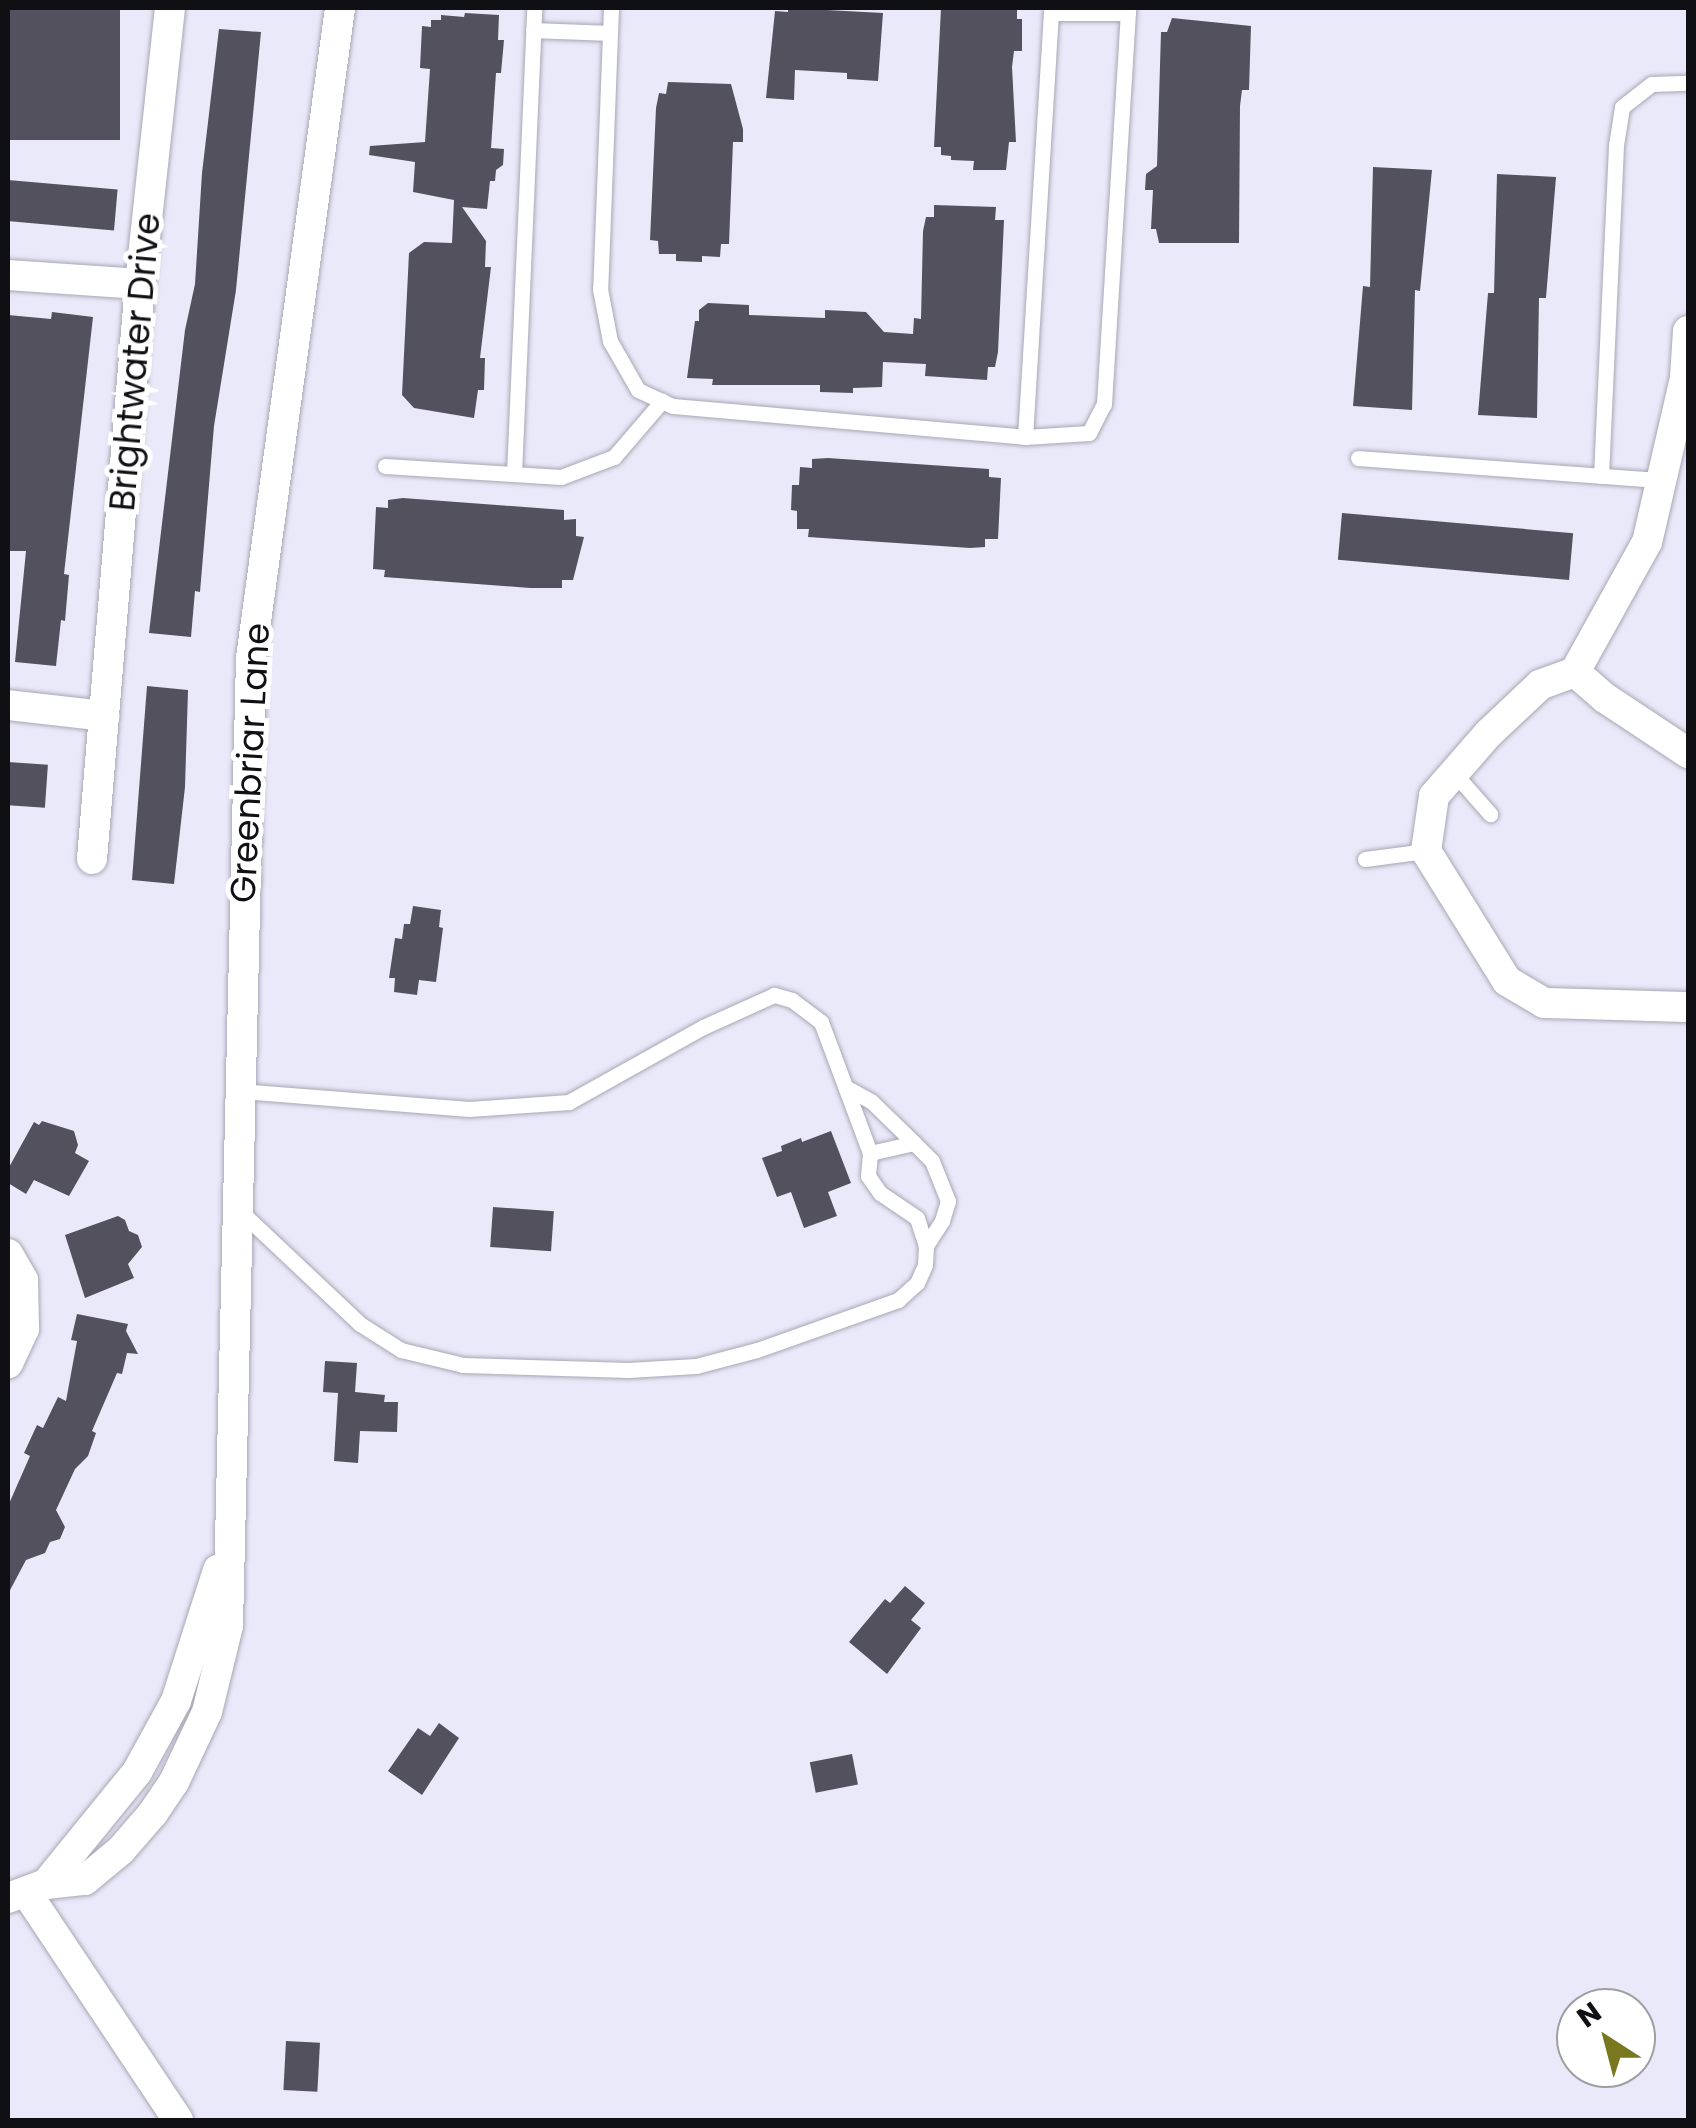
<!DOCTYPE html>
<style>
body{margin:0}
#map{position:relative;width:1696px;height:2128px;overflow:hidden;background:#eae9f9;font-family:Poppins,sans-serif}
div>[style]{position:absolute}
[style*='--x']{left:calc(var(--x)*1px);top:calc(var(--y)*1px);width:calc(var(--w)*1px);rotate:calc(var(--a)*1deg)}
.building>*{inset:0;background:#52515d;transform-origin:0 0}
.roads{filter:drop-shadow(0 0 2px #a8a7b5) drop-shadow(0 0 2px #a8a7b5)}
.lane>*{height:15px;margin:-7.5px;padding:0 7.5px;transform-origin:7.5px;border-radius:7.5px;background:#fff}
.street>*{height:30px;margin:-15px;padding:0 15px;transform-origin:15px;border-radius:15px;background:#fff}
span{translate:-50% -50%;white-space:nowrap;text-align:center;line-height:1.15;-webkit-text-stroke:10px #fff;paint-order:stroke}
.street-label{font-size:35px;color:#100f14}
.frame{position:absolute;inset:0;border:10px solid #100f14;pointer-events:none}
.north{position:absolute;left:1556px;top:1988px;width:100px;height:100px;box-sizing:border-box;background:#fff;border:2px solid #9f9fa1;border-radius:50%;rotate:324deg;font-size:28px;font-weight:700;line-height:40px;text-align:center;color:#100f14}
.north::after{content:'';display:block;margin:auto;width:35px;height:45px;background:#79781f;clip-path:polygon(50% 0,100% 100%,50% 72%,0 100%)}
</style>
<div id="map">
<div class="building">
<i style="left:9px;top:8px;width:111px;height:132px"></i>
<i style="clip-path:polygon(788px 8px,883px 13px,878px 81px,847px 79px,847px 73px,795px 70px,794px 100px,766px 98px,775px 11px,788px 12px)"></i>
<i style="clip-path:polygon(941px 8px,1017px 8px,1017px 19px,1022px 19px,1022px 51px,1014px 51px,1012px 67px,1016px 142px,1009px 142px,1006px 170px,973px 170px,974px 161px,951px 160px,951px 156px,941px 155px,941px 147px,934px 147px)"></i>
<i style="clip-path:polygon(465px 13px,499px 15px,498px 40px,504px 40px,501px 73px,496px 73px,491px 148px,504px 149px,503px 165px,496px 170px,495px 181px,490px 181px,487px 209px,462px 207px,486px 241px,485px 267px,491px 267px,480px 358px,485px 358px,484px 390px,478px 390px,474px 418px,414px 408px,402px 395px,409px 253px,424px 242px,452px 243px,454px 200px,413px 192px,415px 162px,369px 155px,370px 146px,425px 142px,430px 69px,420px 68px,422px 26px,431px 27px,431px 20px,441px 20px,441px 15px,464px 17px)"></i>
<i style="clip-path:polygon(1172px 18px,1251px 26px,1249px 90px,1242px 90px,1240px 106px,1239px 243px,1159px 243px,1156px 229px,1151px 229px,1153px 190px,1145px 190px,1146px 174px,1157px 166px,1161px 32px,1167px 32px)"></i>
<i style="clip-path:polygon(219px 29px,261px 32px,236px 290px,214px 426px,200px 592px,195px 591px,191px 637px,149px 633px,185px 330px,195px 284px,202px 173px)"></i>
<i style="clip-path:polygon(668px 82px,731px 84px,743px 129px,743px 142px,733px 142px,729px 244px,721px 244px,720px 257px,702px 256px,702px 262px,676px 261px,676px 254px,659px 254px,658px 241px,650px 240px,656px 108px,659px 93px,666px 94px)"></i>
<i style="clip-path:polygon(1373px 167px,1432px 170px,1420px 291px,1415px 290px,1412px 410px,1353px 406px,1363px 286px,1370px 287px)"></i>
<i style="clip-path:polygon(1497px 174px,1556px 177px,1546px 298px,1539px 298px,1537px 418px,1478px 415px,1488px 293px,1494px 293px)"></i>
<i style="left:8px;top:180px;width:110px;height:41px;rotate:5deg"></i>
<i style="clip-path:polygon(934px 205px,996px 207px,995px 220px,1004px 220px,998px 352px,995px 367px,988px 367px,987px 380px,925px 376px,926px 364px,883px 362px,882px 387px,853px 388px,853px 393px,820px 392px,820px 385px,712px 385px,713px 379px,687px 378px,695px 321px,699px 321px,699px 310px,708px 303px,749px 305px,749px 315px,825px 318px,825px 310px,866px 312px,884px 332px,913px 334px,914px 318px,921px 319px,923px 231px,926px 217px,934px 217px)"></i>
<i style="clip-path:polygon(52px 312px,93px 317px,64px 574px,69px 575px,65px 621px,61px 620px,56px 666px,15px 662px,26px 551px,8px 551px,8px 315px,51px 319px)"></i>
<i style="clip-path:polygon(828px 458px,989px 469px,989px 477px,1001px 478px,998px 539px,985px 539px,985px 547px,970px 548px,808px 537px,809px 529px,797px 529px,797px 511px,791px 510px,792px 485px,799px 485px,800px 467px,812px 468px,812px 459px)"></i>
<i style="clip-path:polygon(403px 498px,564px 510px,564px 520px,576px 519px,576px 536px,584px 537px,573px 580px,562px 580px,562px 588px,530px 588px,384px 577px,385px 570px,373px 569px,376px 507px,388px 508px,388px 500px)"></i>
<i style="left:1342px;top:513px;width:232px;height:47px;rotate:5deg"></i>
<i style="clip-path:polygon(147px 686px,188px 690px,185px 787px,174px 884px,132px 880px)"></i>
<i style="left:8px;top:762px;width:40px;height:43px;rotate:4deg"></i>
<i style="clip-path:polygon(413px 906px,441px 910px,439px 927px,443px 928px,436px 982px,419px 980px,417px 995px,394px 992px,395px 978px,389px 978px,395px 938px,402px 939px,404px 924px,410px 924px)"></i>
<i style="clip-path:polygon(42px 1121px,74px 1131px,78px 1145px,75px 1153px,89px 1161px,69px 1196px,34px 1180px,26px 1194px,8px 1183px,8px 1169px,34px 1122px,39px 1125px)"></i>
<i style="clip-path:polygon(831px 1131px,851px 1183px,828px 1192px,837px 1216px,804px 1228px,791px 1192px,777px 1197px,762px 1158px,782px 1151px,781px 1146px,801px 1138px,802px 1142px)"></i>
<i style="left:493px;top:1207px;width:61px;height:40px;rotate:4deg"></i>
<i style="clip-path:polygon(118px 1216px,125px 1220px,129px 1231px,138px 1235px,142px 1247px,128px 1264px,134px 1278px,85px 1298px,65px 1235px)"></i>
<i style="clip-path:polygon(77px 1314px,128px 1324px,126px 1331px,138px 1354px,127px 1353px,122px 1374px,117px 1373px,92px 1431px,96px 1433px,88px 1456px,75px 1469px,56px 1510px,65px 1527px,60px 1539px,50px 1542px,45px 1553px,26px 1560px,8px 1594px,8px 1506px,30px 1456px,24px 1453px,37px 1425px,43px 1428px,58px 1397px,66px 1401px,77px 1341px,71px 1340px)"></i>
<i style="clip-path:polygon(325px 1361px,357px 1363px,355px 1392px,385px 1395px,384px 1402px,398px 1402px,397px 1432px,360px 1431px,358px 1463px,334px 1461px,338px 1393px,323px 1392px)"></i>
<i style="clip-path:polygon(905px 1586px,925px 1603px,911px 1620px,921px 1628px,887px 1674px,849px 1642px,885px 1599px,890px 1603px)"></i>
<i style="clip-path:polygon(439px 1723px,459px 1738px,422px 1795px,388px 1771px,418px 1728px,430px 1736px)"></i>
<i style="left:852px;top:1754px;width:31px;height:43px;rotate:79deg"></i>
<i style="left:286px;top:2041px;width:34px;height:49px;rotate:3deg"></i>
</div>
<div class="roads">
<div class="lane">
<i style="--x:611;--y:8;--w:281;--a:92.2"></i>
<i style="--x:600;--y:289;--w:53;--a:79.1"></i>
<i style="--x:610;--y:341;--w:56;--a:60.3"></i>
<i style="--x:638;--y:390;--w:38;--a:25"></i>
<i style="--x:673;--y:406;--w:353;--a:5"></i>
<i style="--x:1025;--y:437;--w:64;--a:-3.6"></i>
<i style="--x:1089;--y:433;--w:33;--a:-63"></i>
<i style="--x:1104;--y:404;--w:397;--a:-86.5"></i>
<i style="--x:533;--y:30;--w:77;--a:2.2"></i>
<i style="--x:1025;--y:437;--w:425;--a:-86.5"></i>
<i style="--x:1051;--y:13;--w:77;--a:0"></i>
<i style="--x:1358;--y:458;--w:304;--a:4.2"></i>
<i style="--x:385;--y:466;--w:176;--a:3.6"></i>
<i style="--x:561;--y:477;--w:57;--a:-20.7"></i>
<i style="--x:614;--y:457;--w:74;--a:-49.4"></i>
<i style="--x:514;--y:474;--w:466;--a:-87.5"></i>
<i style="--x:1601;--y:476;--w:331;--a:-87.4"></i>
<i style="--x:1616;--y:145;--w:38;--a:-81"></i>
<i style="--x:1622;--y:107;--w:37;--a:-38"></i>
<i style="--x:1651;--y:84;--w:37;--a:-2"></i>
<i style="--x:1454;--y:773;--w:55;--a:48.7"></i>
<i style="--x:1365;--y:859;--w:62;--a:-7.5"></i>
<i style="--x:849;--y:1089;--w:26;--a:29"></i>
<i style="--x:872;--y:1102;--w:59;--a:44.3"></i>
<i style="--x:914;--y:1143;--w:45;--a:167.2"></i>
<i style="--x:914;--y:1143;--w:25;--a:45"></i>
<i style="--x:932;--y:1161;--w:43;--a:68.2"></i>
<i style="--x:948;--y:1201;--w:21;--a:107"></i>
<i style="--x:942;--y:1221;--w:30;--a:123"></i>
<i style="--x:238;--y:1209;--w:168;--a:43.3"></i>
<i style="--x:360;--y:1324;--w:49;--a:32.4"></i>
<i style="--x:401;--y:1350;--w:64;--a:13.6"></i>
<i style="--x:463;--y:1365;--w:165;--a:1.7"></i>
<i style="--x:628;--y:1370;--w:68;--a:-3.4"></i>
<i style="--x:696;--y:1366;--w:63;--a:-14.7"></i>
<i style="--x:757;--y:1350;--w:150;--a:-19.5"></i>
<i style="--x:898;--y:1300;--w:25;--a:-42"></i>
<i style="--x:917;--y:1283;--w:20;--a:-66"></i>
<i style="--x:925;--y:1265;--w:19;--a:-87"></i>
<i style="--x:926;--y:1246;--w:29;--a:-108"></i>
<i style="--x:917;--y:1218;--w:45;--a:-146"></i>
<i style="--x:880;--y:1193;--w:21;--a:-125"></i>
<i style="--x:868;--y:1176;--w:23;--a:-85"></i>
<i style="--x:870;--y:1153;--w:140;--a:-110.5"></i>
<i style="--x:821;--y:1022;--w:36;--a:-143"></i>
<i style="--x:792;--y:1000;--w:19;--a:-164"></i>
<i style="--x:774;--y:995;--w:78;--a:155.7"></i>
<i style="--x:703;--y:1027;--w:154;--a:150.8"></i>
<i style="--x:569;--y:1102;--w:100;--a:176"></i>
<i style="--x:469;--y:1109;--w:231;--a:-175.5"></i>
</div>
<div class="street">
<i style="--x:8;--y:275;--w:132;--a:3.9"></i>
<i style="--x:1688;--y:331;--w:47;--a:93.7"></i>
<i style="--x:1685;--y:378;--w:168;--a:103"></i>
<i style="--x:1647;--y:542;--w:149;--a:119"></i>
<i style="--x:1575;--y:672;--w:37;--a:160"></i>
<i style="--x:1540;--y:685;--w:71;--a:136.7"></i>
<i style="--x:1488;--y:734;--w:82;--a:131.1"></i>
<i style="--x:1434;--y:796;--w:56;--a:98.3"></i>
<i style="--x:1426;--y:851;--w:153;--a:58.1"></i>
<i style="--x:1507;--y:981;--w:43;--a:30.7"></i>
<i style="--x:1544;--y:1003;--w:144;--a:1.6"></i>
<i style="--x:1575;--y:672;--w:40;--a:41"></i>
<i style="--x:1605;--y:698;--w:100;--a:33.5"></i>
<i style="--x:8;--y:705;--w:97;--a:6.5"></i>
<i style="--x:92;--y:859;--w:577;--a:-85.23"></i>
<i style="--x:140;--y:284;--w:278;--a:-83.8"></i>
<i style="--x:8;--y:1254;--w:30;--a:60"></i>
<i style="--x:23;--y:1280;--w:49;--a:88.8"></i>
<i style="--x:24;--y:1329;--w:38;--a:115"></i>
<i style="--x:46;--y:1884;--w:144;--a:-50.9"></i>
<i style="--x:137;--y:1772;--w:81;--a:-61.2"></i>
<i style="--x:176;--y:1701;--w:138;--a:-72.2"></i>
<i style="--x:26;--y:1892;--w:274;--a:56.3"></i>
<i style="--x:8;--y:1898;--w:40;--a:-20.2"></i>
<i style="--x:46;--y:1884;--w:39;--a:-6"></i>
<i style="--x:85;--y:1880;--w:47;--a:-39.8"></i>
<i style="--x:121;--y:1850;--w:49;--a:-49.1"></i>
<i style="--x:153;--y:1813;--w:37;--a:-56"></i>
<i style="--x:174;--y:1782;--w:77;--a:-64.8"></i>
<i style="--x:207;--y:1712;--w:89;--a:-76.3"></i>
<i style="--x:228;--y:1626;--w:968;--a:-88.64"></i>
<i style="--x:251;--y:658;--w:656;--a:-82.2"></i>
</div>
</div>
<div class="street-label">
<span style="left:135px;top:362px;rotate:-85deg">Brightwater Drive</span>
<span style="left:250px;top:763px;rotate:-87deg">Greenbriar Lane</span>
</div>
<div class="frame"></div>
<div class="north">N</div>
</div>
